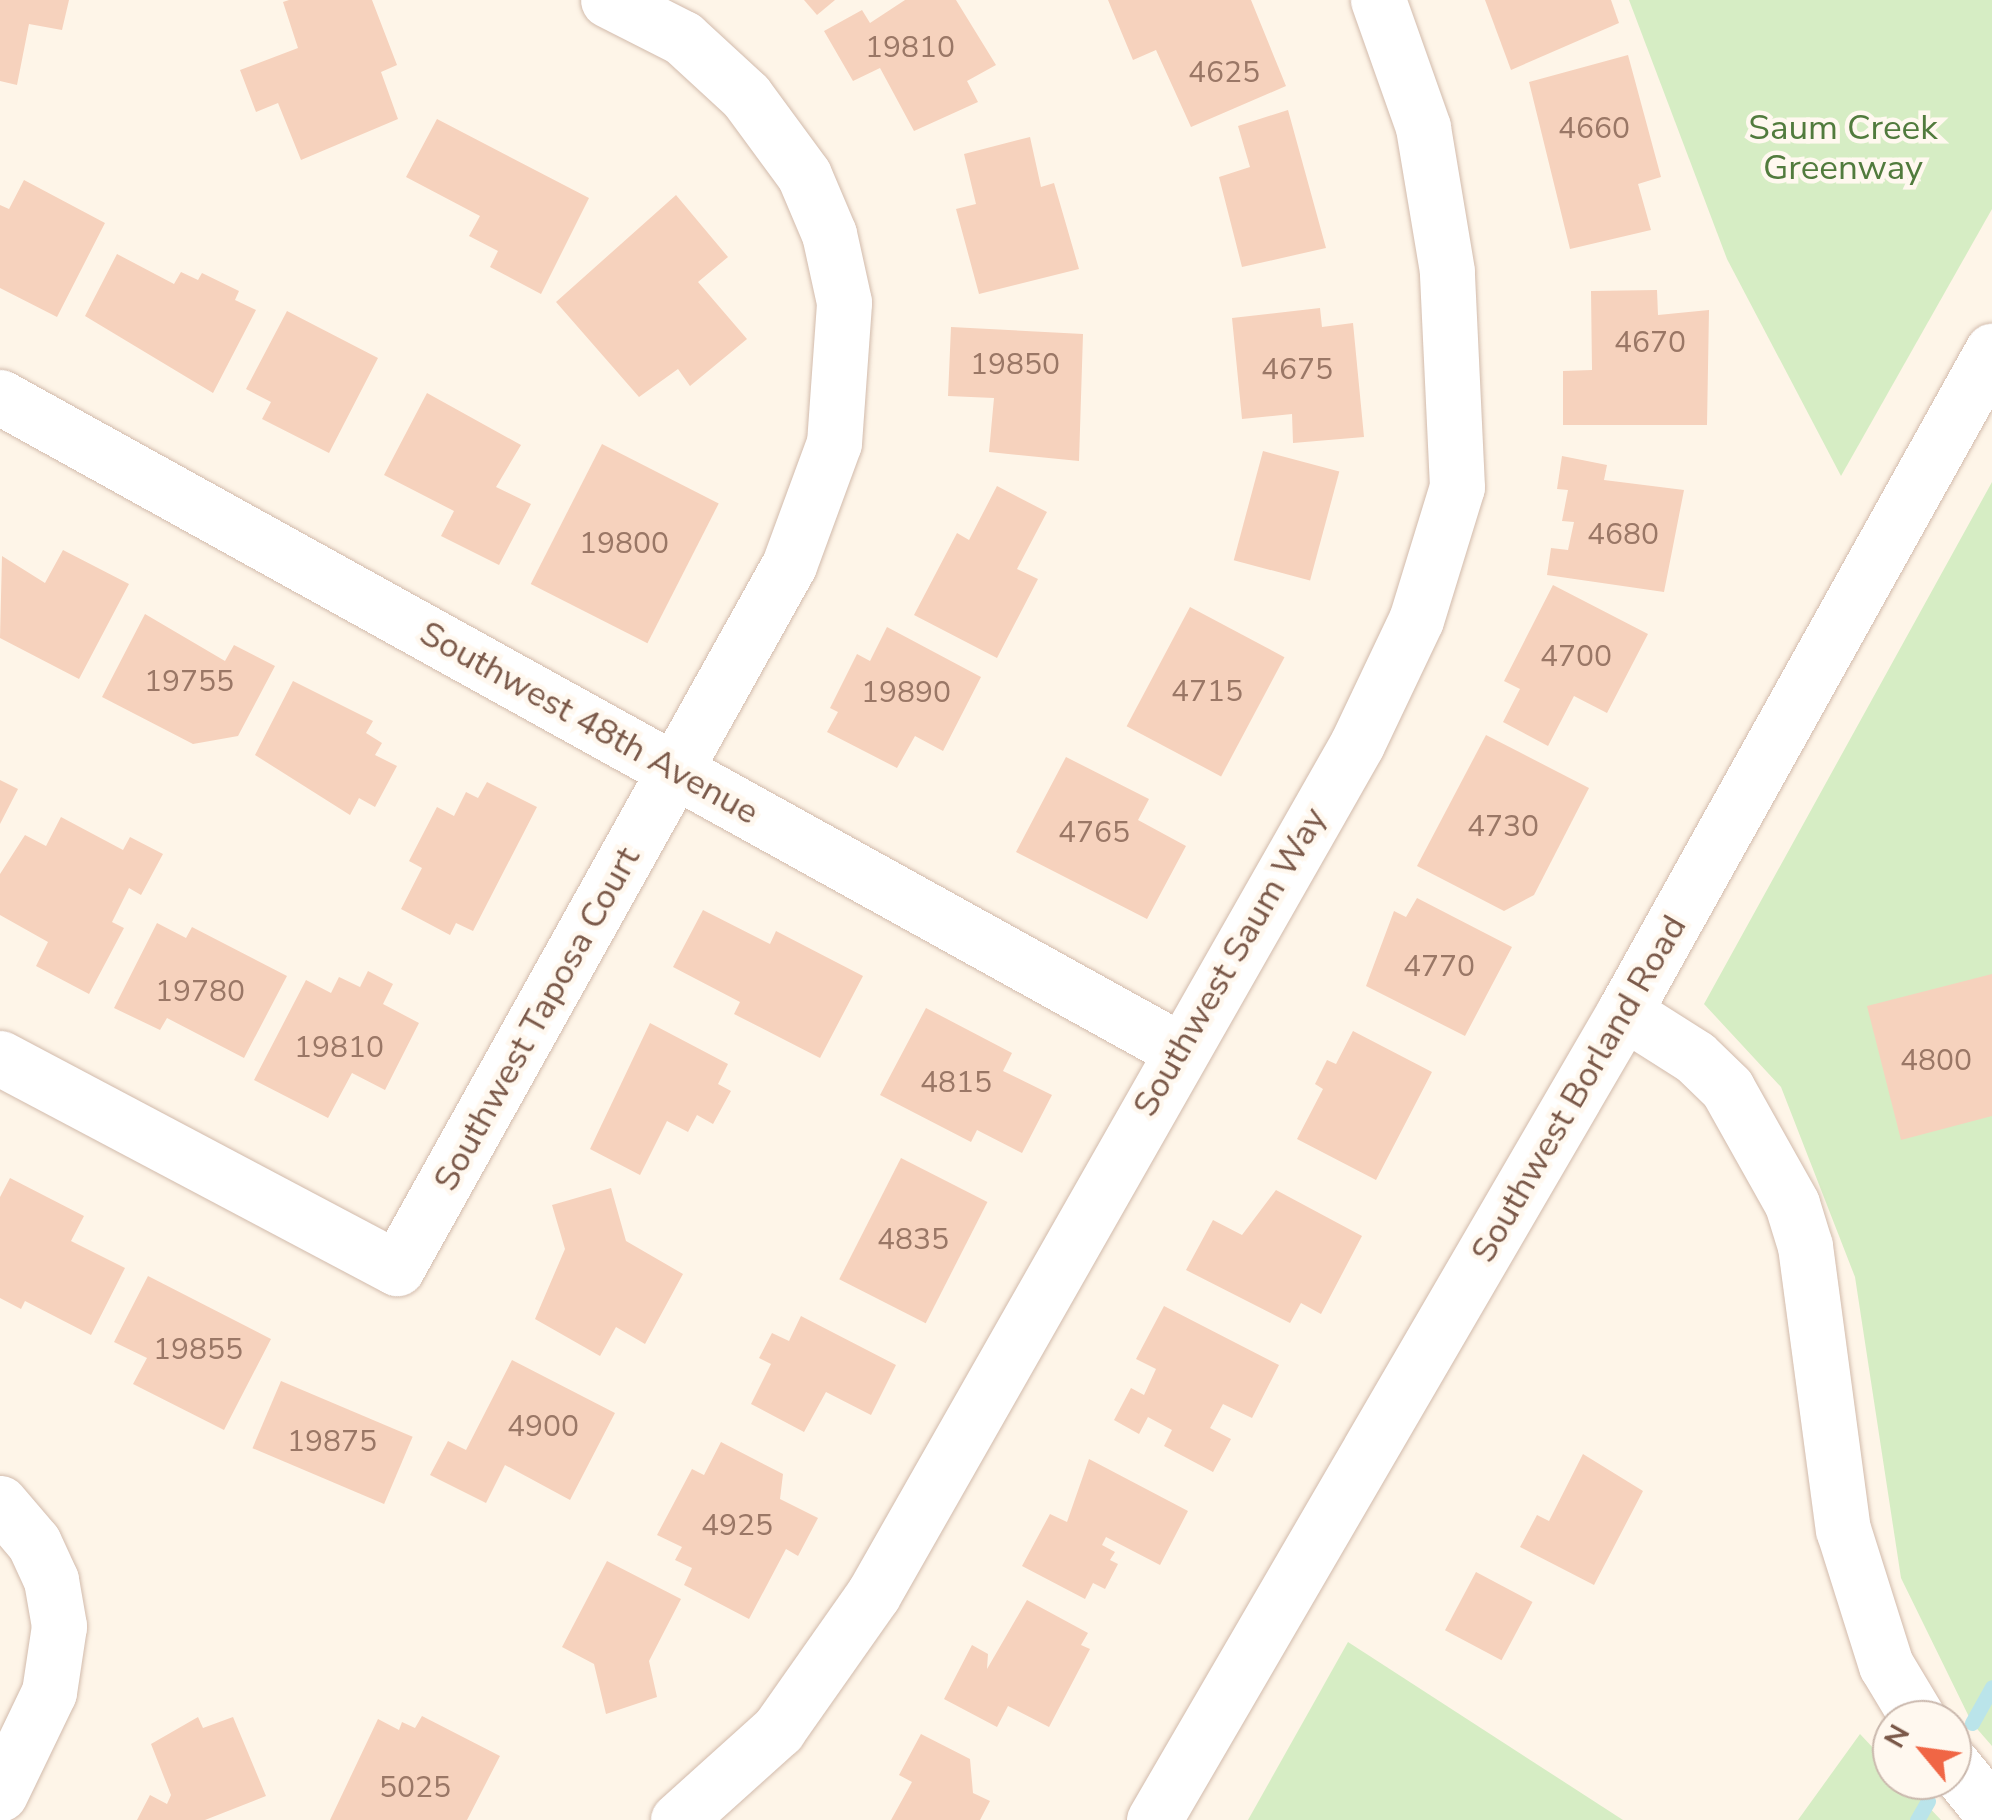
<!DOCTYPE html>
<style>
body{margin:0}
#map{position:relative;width:1992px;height:1820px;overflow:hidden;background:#fef5e8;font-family:"Nunito Sans",sans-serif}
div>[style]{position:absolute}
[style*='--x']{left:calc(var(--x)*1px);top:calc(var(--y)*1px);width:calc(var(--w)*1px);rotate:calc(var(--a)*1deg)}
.green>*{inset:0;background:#d6edc4}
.stream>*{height:15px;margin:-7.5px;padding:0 7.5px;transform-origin:7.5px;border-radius:7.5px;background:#bae4ea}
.building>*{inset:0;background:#f6d2bd;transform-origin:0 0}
.roads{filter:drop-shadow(0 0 2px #d2bbac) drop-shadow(0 0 2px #d2bbac)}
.street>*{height:55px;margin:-27.5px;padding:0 27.5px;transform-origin:27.5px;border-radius:27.5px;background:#fff}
.secondary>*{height:55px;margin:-27.5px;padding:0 27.5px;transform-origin:27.5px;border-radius:27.5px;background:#fff}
span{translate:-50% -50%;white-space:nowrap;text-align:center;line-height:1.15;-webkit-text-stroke:9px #fff8ef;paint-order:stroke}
.number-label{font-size:30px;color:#9a7766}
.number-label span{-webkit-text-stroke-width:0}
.park-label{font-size:35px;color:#517b3d}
.street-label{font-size:35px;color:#7b5949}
.north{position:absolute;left:1872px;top:1700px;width:100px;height:100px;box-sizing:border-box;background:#fff8ef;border:2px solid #cab8ad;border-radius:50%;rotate:299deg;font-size:28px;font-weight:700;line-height:40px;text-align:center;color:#7b5949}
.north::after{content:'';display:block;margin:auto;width:35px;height:45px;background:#f06645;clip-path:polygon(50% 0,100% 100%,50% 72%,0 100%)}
</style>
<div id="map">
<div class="green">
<i style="clip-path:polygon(1629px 0,1992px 0,1992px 209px,1841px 476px,1727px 259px)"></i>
<i style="clip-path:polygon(1992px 482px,1992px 1746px,1972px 1723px,1901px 1578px,1855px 1277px,1781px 1087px,1704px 1004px)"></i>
<i style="clip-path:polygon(1348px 1642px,1623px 1820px,1248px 1820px)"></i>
<i style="clip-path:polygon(1860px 1734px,1892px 1768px,1892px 1780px,1903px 1780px,1941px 1820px,1798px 1820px)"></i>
</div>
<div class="stream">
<i style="--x:1972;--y:1723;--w:41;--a:-60.9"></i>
<i style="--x:1917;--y:1820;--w:22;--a:-60"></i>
</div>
<div class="building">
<i style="clip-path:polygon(0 0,69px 0,62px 30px,29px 24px,17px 85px,0 81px)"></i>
<i style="clip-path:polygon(289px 0,372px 0,397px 65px,381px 72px,398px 119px,301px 160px,278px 103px,256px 112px,240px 70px,298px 48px,283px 2px)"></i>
<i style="clip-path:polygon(804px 0,835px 0,817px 15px)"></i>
<i style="clip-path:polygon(905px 0,956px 0,996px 65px,967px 81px,978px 102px,914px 131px,880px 68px,853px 81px,824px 31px,862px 10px,870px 23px)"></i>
<i style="clip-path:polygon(1108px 0,1251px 0,1286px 86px,1191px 127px,1156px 50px,1133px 60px)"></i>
<i style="clip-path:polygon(1485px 0,1611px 0,1619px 23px,1511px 70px)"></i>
<i style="clip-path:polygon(1628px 55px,1661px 177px,1638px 184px,1651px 230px,1570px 249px,1529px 82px)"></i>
<i style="clip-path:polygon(1288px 110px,1326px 248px,1242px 267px,1219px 177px,1250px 167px,1238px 126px)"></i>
<i style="clip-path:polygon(437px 119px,589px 198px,541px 294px,490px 267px,498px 251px,469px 236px,480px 216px,406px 177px)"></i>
<i style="clip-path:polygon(1030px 137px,1041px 187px,1054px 183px,1079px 269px,979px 294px,956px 209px,976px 204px,964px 154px)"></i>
<i style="clip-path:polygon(24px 180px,105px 223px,57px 317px,0 288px,0 205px,9px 209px)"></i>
<i style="clip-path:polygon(676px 195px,728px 257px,698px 282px,747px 339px,690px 386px,678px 369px,639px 397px,556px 302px)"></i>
<i style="clip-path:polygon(117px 254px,174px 284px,181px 272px,198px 280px,202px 273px,239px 291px,235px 300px,256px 310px,213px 393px,85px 316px)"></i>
<i style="clip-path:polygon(1657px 290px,1658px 315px,1709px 310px,1707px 425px,1563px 425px,1563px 371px,1592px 370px,1591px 291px)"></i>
<i style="clip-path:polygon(1320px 308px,1322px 327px,1353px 323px,1364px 437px,1293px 443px,1292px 414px,1242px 419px,1232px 318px)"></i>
<i style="clip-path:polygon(287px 311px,378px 358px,329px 453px,262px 419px,271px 402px,246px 389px)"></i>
<i style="clip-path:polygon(951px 327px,1083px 334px,1079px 461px,989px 452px,994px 398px,948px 396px)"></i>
<i style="clip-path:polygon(427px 393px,521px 445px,496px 487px,531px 504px,499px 565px,441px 536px,454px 511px,384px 475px)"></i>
<i style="left:602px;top:444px;width:131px;height:157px;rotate:27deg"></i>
<i style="left:1263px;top:451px;width:79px;height:113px;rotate:15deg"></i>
<i style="clip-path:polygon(1562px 456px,1607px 465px,1604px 480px,1684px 490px,1664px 592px,1547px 575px,1551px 548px,1568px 550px,1574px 522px,1562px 521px,1568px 490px,1557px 489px)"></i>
<i style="clip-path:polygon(997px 486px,1047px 512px,1017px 569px,1038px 579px,997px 658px,914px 615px,957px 533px,969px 540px)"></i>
<i style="clip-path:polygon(63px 550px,129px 584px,79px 679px,0 638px,2px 556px,45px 583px)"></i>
<i style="clip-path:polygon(1553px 585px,1648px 634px,1607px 713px,1574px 696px,1548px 746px,1503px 722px,1520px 689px,1504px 681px)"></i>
<i style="left:1190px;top:607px;width:107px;height:135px;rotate:28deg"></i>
<i style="clip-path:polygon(145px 614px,225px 661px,234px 645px,275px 666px,238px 736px,193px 744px,102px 697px)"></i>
<i style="clip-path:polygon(887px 627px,981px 677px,943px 751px,915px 736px,897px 768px,827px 732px,838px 712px,830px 708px,857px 654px,870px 661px)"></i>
<i style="clip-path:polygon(293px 681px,373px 721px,366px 733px,382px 743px,375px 755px,397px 766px,375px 807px,359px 798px,350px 815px,255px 755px)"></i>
<i style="clip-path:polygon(1486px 735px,1589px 788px,1534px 895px,1504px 911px,1417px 866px)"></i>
<i style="clip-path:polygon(1066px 757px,1149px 799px,1138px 820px,1186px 846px,1147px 919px,1016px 852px)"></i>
<i style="clip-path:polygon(0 780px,18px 789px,0 824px)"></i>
<i style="clip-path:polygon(487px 782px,537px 807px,473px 931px,456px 923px,450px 935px,401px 909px,422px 868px,409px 861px,437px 807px,454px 816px,466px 792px,478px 798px)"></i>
<i style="clip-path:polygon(61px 817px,123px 850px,130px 837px,163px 854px,141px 895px,129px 888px,112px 922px,124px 928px,89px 994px,36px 966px,48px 942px,0 915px,0 874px,25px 835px,46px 846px)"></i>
<i style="clip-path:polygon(1417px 898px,1512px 947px,1465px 1036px,1366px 986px,1394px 911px,1406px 917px)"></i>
<i style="clip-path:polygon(703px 910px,770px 944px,776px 931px,863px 976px,820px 1058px,734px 1014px,740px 1002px,673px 967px)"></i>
<i style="clip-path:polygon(157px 923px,186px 938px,192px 927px,287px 976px,244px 1058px,167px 1018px,160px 1030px,114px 1008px)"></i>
<i style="clip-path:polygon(368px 971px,393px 984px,383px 1004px,419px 1023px,385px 1090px,352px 1073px,328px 1118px,254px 1080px,306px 980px,331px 993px,339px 977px,360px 987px)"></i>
<i style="clip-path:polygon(1992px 974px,1992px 1116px,1901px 1140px,1867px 1006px)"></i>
<i style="clip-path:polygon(926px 1008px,1012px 1053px,1003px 1071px,1052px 1095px,1022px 1153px,977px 1130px,971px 1142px,880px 1095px)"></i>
<i style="clip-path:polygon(650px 1023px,728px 1064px,718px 1084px,731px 1091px,713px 1124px,697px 1115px,688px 1132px,667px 1121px,640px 1175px,590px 1149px)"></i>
<i style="clip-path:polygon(1353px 1031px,1432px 1072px,1376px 1180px,1297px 1139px,1323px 1089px,1315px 1084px,1327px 1060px,1336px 1064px)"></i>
<i style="left:901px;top:1158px;width:97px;height:136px;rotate:27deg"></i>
<i style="clip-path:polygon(10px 1178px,84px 1216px,71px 1241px,125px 1268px,91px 1335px,25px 1301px,21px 1309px,0 1298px,0 1197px)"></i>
<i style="clip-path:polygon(611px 1188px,626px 1241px,683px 1274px,645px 1344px,616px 1327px,600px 1356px,535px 1319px,565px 1249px,552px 1205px)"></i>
<i style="clip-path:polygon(1276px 1190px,1362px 1236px,1321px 1314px,1301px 1303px,1290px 1323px,1186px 1270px,1213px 1220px,1242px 1235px)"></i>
<i style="clip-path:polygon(148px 1276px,271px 1339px,224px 1430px,133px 1384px,147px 1358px,114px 1342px)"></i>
<i style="clip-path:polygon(1164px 1306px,1279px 1365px,1252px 1418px,1223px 1404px,1210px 1428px,1231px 1439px,1213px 1472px,1164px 1446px,1172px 1430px,1148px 1417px,1139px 1434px,1114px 1420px,1131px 1388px,1144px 1395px,1156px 1369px,1136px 1359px)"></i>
<i style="clip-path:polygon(801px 1316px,896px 1365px,871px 1415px,826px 1392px,804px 1432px,751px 1404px,771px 1364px,759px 1358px,772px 1333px,789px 1341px)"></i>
<i style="clip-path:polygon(512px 1360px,615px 1413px,570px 1500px,505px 1465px,486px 1503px,430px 1475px,448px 1441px,466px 1450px)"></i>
<i style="left:281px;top:1381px;width:143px;height:73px;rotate:23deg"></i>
<i style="clip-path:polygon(721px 1442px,783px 1474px,780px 1499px,818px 1518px,798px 1556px,786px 1549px,749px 1619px,684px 1585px,692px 1568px,675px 1560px,682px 1547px,657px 1535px,692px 1469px,704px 1475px)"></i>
<i style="clip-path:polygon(1583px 1454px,1643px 1491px,1594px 1585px,1520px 1547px,1537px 1515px,1549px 1521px)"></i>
<i style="clip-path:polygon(1089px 1459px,1188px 1511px,1160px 1565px,1106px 1537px,1102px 1545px,1115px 1552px,1110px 1560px,1118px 1564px,1105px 1589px,1093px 1583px,1085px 1599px,1022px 1566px,1050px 1514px,1067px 1522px)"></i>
<i style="clip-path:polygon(607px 1561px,681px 1599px,649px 1661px,657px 1697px,606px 1714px,594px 1664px,562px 1647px)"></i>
<i style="left:1476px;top:1572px;width:64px;height:66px;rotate:28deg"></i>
<i style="clip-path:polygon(1027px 1600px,1088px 1633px,1081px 1645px,1090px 1649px,1049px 1727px,1008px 1706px,997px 1727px,944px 1699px,972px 1645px,988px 1654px,987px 1669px)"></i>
<i style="clip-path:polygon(422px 1716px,500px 1756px,467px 1820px,330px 1820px,378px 1719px,399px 1730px,402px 1722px,415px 1728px)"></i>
<i style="clip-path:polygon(198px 1717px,203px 1728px,233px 1717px,266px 1796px,205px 1820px,137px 1820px,150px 1795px,167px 1804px,171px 1795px,151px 1744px)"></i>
<i style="clip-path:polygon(921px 1734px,970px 1759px,973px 1793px,990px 1801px,980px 1820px,891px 1820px,912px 1782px,899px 1775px)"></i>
</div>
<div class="roads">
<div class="street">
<i style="--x:0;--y:397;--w:1346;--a:28.96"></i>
<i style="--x:1624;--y:1012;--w:84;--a:32.4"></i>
<i style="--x:1695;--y:1057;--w:45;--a:44.1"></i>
<i style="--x:1727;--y:1088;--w:133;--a:60.7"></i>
<i style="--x:1792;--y:1204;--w:44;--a:72.8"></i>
<i style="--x:1805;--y:1246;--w:286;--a:82.4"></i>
<i style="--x:1843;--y:1529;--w:143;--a:72.5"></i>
<i style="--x:1886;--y:1665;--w:64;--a:59"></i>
<i style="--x:0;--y:1058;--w:449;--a:27.9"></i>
<i style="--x:397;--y:1268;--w:805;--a:-60.86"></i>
<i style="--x:789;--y:565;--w:130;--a:-69.8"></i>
<i style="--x:834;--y:443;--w:141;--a:-85.9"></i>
<i style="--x:844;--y:302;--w:70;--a:-102.4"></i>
<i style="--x:829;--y:234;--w:64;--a:-113"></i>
<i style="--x:804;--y:175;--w:98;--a:-126.3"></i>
<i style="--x:746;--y:96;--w:86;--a:-137.4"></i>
<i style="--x:683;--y:38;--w:84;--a:-153.1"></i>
<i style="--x:1952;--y:1764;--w:63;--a:50.8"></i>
<i style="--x:678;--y:1820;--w:135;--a:-42"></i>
<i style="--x:778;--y:1730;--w:165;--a:-54.9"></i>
<i style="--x:873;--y:1595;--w:979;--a:-60.37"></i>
<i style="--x:1357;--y:744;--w:137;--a:-64.6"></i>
<i style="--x:1416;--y:620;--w:139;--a:-72.9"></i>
<i style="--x:1457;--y:487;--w:216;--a:-92.7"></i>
<i style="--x:1447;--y:271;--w:146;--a:-99.5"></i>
<i style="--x:1423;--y:127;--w:135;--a:-109.5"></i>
</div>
<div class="secondary">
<i style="--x:0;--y:1503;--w:52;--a:49.6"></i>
<i style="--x:34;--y:1543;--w:41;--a:65.3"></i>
<i style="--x:51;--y:1580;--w:47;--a:80.1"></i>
<i style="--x:59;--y:1626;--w:67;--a:98.6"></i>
<i style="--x:49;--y:1692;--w:113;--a:115.7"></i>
<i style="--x:1154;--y:1820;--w:935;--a:-59.81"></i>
<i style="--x:1624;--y:1012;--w:757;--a:-60.89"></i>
</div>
</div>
<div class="number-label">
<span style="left:910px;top:48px">19810</span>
<span style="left:1224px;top:73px">4625</span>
<span style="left:1594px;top:129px">4660</span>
<span style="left:1650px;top:343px">4670</span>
<span style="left:1015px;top:365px">19850</span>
<span style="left:1297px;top:370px">4675</span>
<span style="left:1623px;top:535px">4680</span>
<span style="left:624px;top:544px">19800</span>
<span style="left:1576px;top:657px">4700</span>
<span style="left:189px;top:682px">19755</span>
<span style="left:1207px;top:692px">4715</span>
<span style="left:906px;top:693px">19890</span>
<span style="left:1503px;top:827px">4730</span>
<span style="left:1094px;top:833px">4765</span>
<span style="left:1439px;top:967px">4770</span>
<span style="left:200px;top:992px">19780</span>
<span style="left:339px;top:1048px">19810</span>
<span style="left:1936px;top:1061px">4800</span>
<span style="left:956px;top:1083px">4815</span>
<span style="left:913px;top:1240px">4835</span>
<span style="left:198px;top:1350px">19855</span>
<span style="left:543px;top:1427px">4900</span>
<span style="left:332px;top:1442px">19875</span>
<span style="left:737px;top:1526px">4925</span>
<span style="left:415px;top:1788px">5025</span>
</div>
<div class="park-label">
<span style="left:1843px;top:148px">Saum Creek<br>Greenway</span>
</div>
<div class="street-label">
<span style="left:589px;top:723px;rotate:29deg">Southwest 48th Avenue</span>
<span style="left:1230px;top:962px;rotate:-60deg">Southwest Saum Way</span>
<span style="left:537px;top:1019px;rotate:-61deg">Southwest Taposa Court</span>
<span style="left:1579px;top:1089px;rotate:-60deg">Southwest Borland Road</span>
</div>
<div class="north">N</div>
</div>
